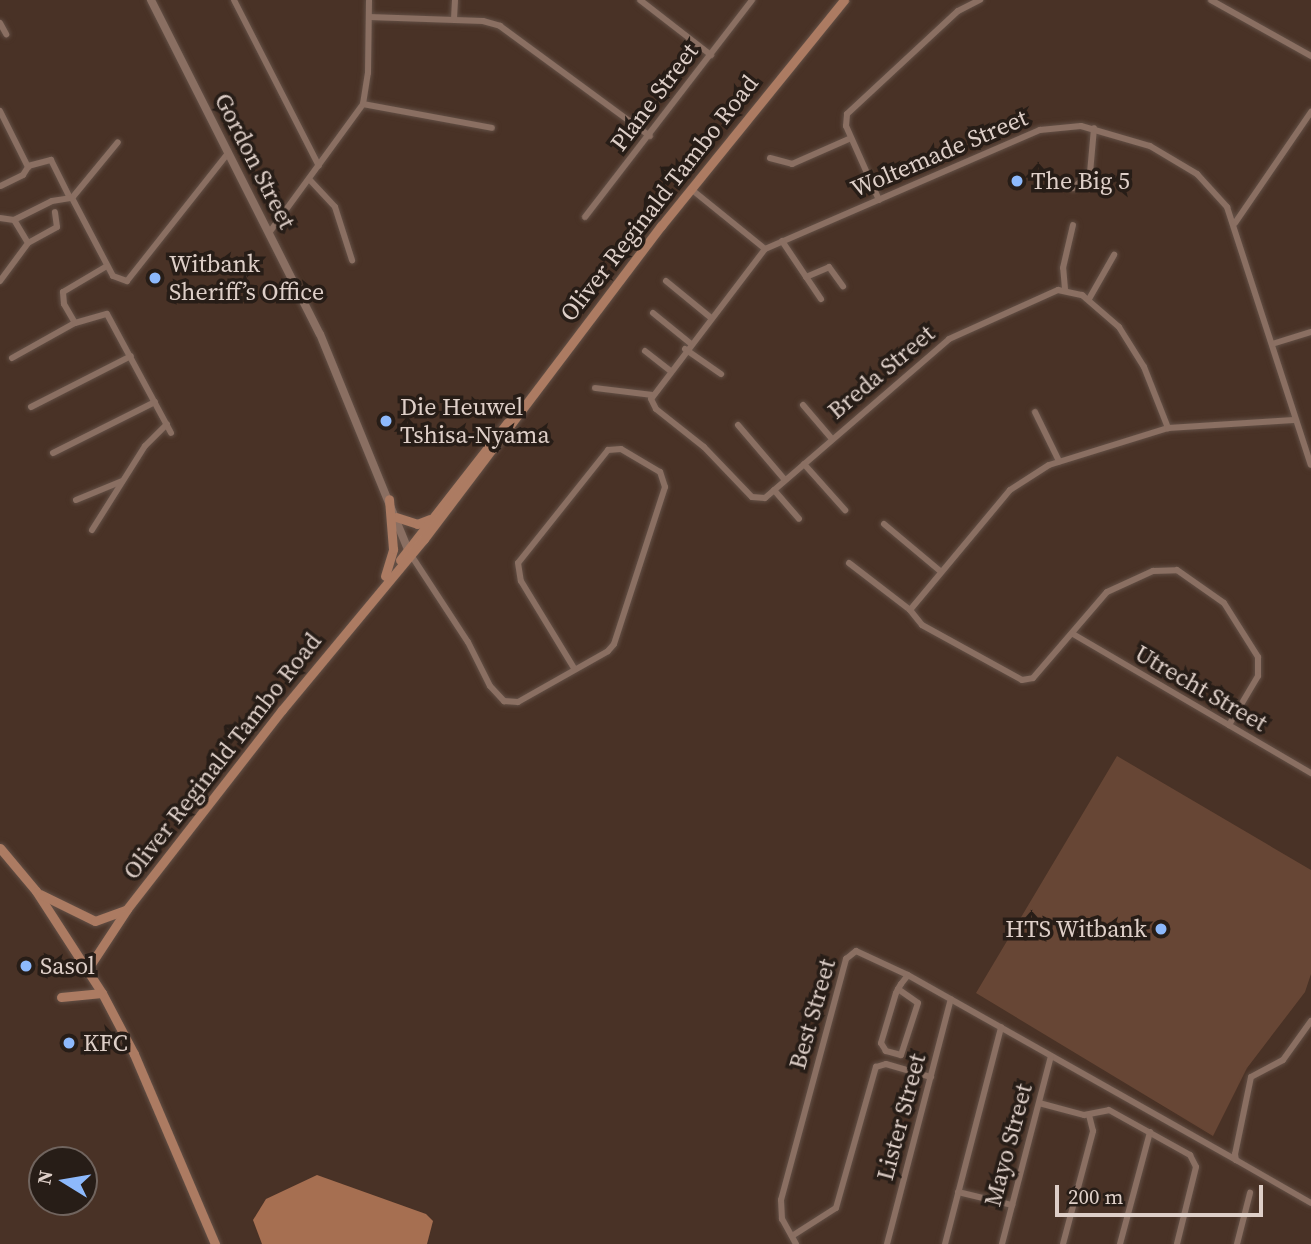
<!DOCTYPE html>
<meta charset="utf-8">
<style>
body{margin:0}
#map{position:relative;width:1311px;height:1244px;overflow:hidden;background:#493226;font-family:"Source Serif 4",serif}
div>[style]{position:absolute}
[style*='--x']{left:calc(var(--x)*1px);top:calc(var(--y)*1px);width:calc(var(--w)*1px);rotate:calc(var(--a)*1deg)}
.green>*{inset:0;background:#674635}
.water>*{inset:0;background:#a66f51}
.roads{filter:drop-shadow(0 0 2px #635046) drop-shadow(0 0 2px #635046)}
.minor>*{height:6px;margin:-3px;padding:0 3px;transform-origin:3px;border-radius:3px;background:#8a6f62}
.tertiary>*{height:8px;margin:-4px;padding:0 4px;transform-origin:4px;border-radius:4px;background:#8a6f62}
.secondary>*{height:9px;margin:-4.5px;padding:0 4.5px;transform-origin:4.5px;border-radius:4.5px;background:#ac7b62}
.dots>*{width:19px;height:19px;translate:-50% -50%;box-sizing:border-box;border:4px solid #271d17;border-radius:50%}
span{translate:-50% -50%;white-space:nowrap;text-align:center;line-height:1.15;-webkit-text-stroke:7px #271d17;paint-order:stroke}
.street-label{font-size:24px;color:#decfc8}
.poi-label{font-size:24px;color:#decfc8}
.left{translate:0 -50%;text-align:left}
.right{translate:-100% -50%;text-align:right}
.north{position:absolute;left:28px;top:1146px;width:70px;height:70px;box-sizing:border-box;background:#271d17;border:2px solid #70645e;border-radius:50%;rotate:281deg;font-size:19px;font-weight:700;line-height:28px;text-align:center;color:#decfc8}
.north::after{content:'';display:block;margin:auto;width:24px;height:32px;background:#8db9fc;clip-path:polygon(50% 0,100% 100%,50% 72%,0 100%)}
.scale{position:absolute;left:1055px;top:1185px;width:208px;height:32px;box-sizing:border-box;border:4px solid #decfc8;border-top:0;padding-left:9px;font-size:21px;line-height:24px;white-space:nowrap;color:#decfc8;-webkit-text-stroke:5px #271d17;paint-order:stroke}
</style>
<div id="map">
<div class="green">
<i style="clip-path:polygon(1117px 756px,1311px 870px,1311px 974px,1305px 992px,1247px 1068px,1213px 1136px,976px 993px)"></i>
</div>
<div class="water">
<i style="clip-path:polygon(317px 1175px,426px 1214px,433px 1221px,427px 1244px,262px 1244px,253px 1220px,266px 1199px)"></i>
</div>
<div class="roads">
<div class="minor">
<i style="--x:234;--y:0;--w:186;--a:62.9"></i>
<i style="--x:640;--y:0;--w:90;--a:37.8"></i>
<i style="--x:1211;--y:0;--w:115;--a:29.2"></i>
<i style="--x:369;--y:17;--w:114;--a:2"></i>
<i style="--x:483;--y:21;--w:18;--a:16"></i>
<i style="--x:500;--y:26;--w:186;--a:36.3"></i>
<i style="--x:454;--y:19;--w:19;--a:-87"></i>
<i style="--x:0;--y:23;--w:13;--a:61"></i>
<i style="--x:363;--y:104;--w:131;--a:10.5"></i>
<i style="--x:0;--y:111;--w:63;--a:63.4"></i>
<i style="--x:28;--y:167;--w:9;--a:122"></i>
<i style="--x:23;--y:175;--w:25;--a:154"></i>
<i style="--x:770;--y:158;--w:23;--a:15"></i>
<i style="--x:792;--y:164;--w:64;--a:-23.8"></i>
<i style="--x:28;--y:166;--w:24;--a:-15"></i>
<i style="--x:51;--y:160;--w:42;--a:63.4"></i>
<i style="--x:309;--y:179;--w:38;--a:47"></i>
<i style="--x:335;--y:207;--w:56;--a:72.2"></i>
<i style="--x:1073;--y:188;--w:23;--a:-41"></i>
<i style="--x:1090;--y:173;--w:45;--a:-84.9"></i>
<i style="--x:691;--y:189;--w:95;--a:39"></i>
<i style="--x:765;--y:249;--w:300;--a:-23.4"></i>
<i style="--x:1040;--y:130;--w:41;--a:-5.6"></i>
<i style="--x:1081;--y:126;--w:72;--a:16.2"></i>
<i style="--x:1150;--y:146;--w:55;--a:30.8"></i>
<i style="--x:1197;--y:174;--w:45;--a:47.7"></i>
<i style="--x:1227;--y:207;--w:271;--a:72"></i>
<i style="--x:72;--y:198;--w:88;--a:62.3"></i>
<i style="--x:113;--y:276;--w:15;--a:20"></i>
<i style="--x:127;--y:281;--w:164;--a:-51.7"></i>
<i style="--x:72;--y:198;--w:72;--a:-50.6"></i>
<i style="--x:879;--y:200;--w:81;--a:-114"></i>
<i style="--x:846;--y:126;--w:12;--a:-85"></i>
<i style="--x:847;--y:114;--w:151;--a:-42.9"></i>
<i style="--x:958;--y:11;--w:25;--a:-27"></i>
<i style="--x:585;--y:217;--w:274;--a:-52.4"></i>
<i style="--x:0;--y:218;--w:14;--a:8"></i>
<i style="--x:14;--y:220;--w:42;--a:-26.6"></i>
<i style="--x:52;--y:201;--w:20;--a:-9"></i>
<i style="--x:1235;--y:223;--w:135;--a:-55.6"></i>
<i style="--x:269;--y:233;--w:160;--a:-53.9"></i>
<i style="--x:363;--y:104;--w:31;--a:-81"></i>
<i style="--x:368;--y:73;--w:73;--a:-89.2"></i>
<i style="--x:782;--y:241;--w:70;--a:56.1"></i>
<i style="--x:28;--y:243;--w:33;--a:-29"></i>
<i style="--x:57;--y:227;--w:15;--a:-98"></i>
<i style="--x:765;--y:249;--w:188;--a:127.2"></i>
<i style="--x:651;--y:399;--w:11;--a:63"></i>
<i style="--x:656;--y:409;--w:61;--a:38.4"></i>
<i style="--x:704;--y:447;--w:69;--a:46.2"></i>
<i style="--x:752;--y:497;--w:13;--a:4"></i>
<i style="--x:765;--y:498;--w:243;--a:-40.8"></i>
<i style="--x:949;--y:339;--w:120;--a:-24.2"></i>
<i style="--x:1058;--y:290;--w:25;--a:12"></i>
<i style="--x:1082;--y:295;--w:49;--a:40.9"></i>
<i style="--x:1119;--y:327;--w:47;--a:58"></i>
<i style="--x:1144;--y:367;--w:66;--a:68.5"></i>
<i style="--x:806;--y:277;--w:25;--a:-23"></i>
<i style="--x:829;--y:267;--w:24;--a:54"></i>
<i style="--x:0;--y:281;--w:47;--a:-53.6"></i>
<i style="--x:28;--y:243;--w:27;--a:-121"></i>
<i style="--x:666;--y:281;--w:57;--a:39.3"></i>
<i style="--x:1065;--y:289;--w:21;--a:-95"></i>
<i style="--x:1063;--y:268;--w:44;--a:-76.9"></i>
<i style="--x:1089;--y:299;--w:51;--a:-60.4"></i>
<i style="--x:653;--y:313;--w:48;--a:39"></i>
<i style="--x:75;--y:323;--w:22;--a:-120"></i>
<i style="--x:64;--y:304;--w:12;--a:-95"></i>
<i style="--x:63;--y:292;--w:51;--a:-30.6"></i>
<i style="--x:1272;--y:344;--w:41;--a:-17.1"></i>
<i style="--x:685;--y:349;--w:44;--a:34.8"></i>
<i style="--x:645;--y:351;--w:31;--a:38"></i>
<i style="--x:12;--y:358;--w:72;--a:-29.1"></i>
<i style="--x:75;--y:323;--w:33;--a:-16"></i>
<i style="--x:107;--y:314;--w:135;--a:61.7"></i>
<i style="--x:595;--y:388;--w:57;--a:7"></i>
<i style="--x:803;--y:405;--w:45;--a:49.5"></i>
<i style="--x:31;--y:407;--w:112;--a:-27"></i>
<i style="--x:1035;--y:412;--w:55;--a:63.9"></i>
<i style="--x:738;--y:425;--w:72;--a:49.5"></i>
<i style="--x:53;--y:453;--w:114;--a:-26.6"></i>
<i style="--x:804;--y:464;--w:62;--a:48.3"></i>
<i style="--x:774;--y:490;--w:38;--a:49"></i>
<i style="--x:76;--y:500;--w:50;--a:-22.4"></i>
<i style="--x:884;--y:524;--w:72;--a:39.9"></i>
<i style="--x:92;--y:530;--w:99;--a:-57.8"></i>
<i style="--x:145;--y:446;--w:31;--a:-45"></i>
<i style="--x:411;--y:555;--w:104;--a:56.8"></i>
<i style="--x:468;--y:642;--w:49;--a:63.4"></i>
<i style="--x:490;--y:686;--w:21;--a:47"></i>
<i style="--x:504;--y:701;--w:14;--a:4"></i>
<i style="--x:518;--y:702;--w:103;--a:-29.5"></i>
<i style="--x:608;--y:651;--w:9;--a:-49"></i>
<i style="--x:614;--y:644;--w:165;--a:-72"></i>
<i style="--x:665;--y:487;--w:16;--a:-108"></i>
<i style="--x:660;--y:472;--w:45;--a:-149.5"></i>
<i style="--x:621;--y:449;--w:13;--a:176"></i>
<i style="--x:608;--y:450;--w:144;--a:128.5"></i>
<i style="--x:518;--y:563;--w:18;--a:81"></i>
<i style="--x:521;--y:581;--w:102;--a:58.7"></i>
<i style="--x:849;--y:563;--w:77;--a:37.6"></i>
<i style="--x:910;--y:610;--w:19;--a:51"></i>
<i style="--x:922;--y:625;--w:114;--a:28.8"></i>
<i style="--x:1022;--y:680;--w:11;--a:-10"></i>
<i style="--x:1033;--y:678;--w:113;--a:-49.3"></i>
<i style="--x:1107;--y:592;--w:51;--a:-24.5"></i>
<i style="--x:1153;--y:571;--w:24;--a:-2"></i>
<i style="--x:1177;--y:570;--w:57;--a:35.1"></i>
<i style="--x:1224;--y:603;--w:64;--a:57.8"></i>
<i style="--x:1258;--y:657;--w:19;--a:90"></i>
<i style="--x:1258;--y:676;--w:57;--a:120.6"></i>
<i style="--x:910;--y:610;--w:156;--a:-50.2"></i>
<i style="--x:1010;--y:490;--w:46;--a:-32.7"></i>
<i style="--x:1049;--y:465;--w:125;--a:-17.3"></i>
<i style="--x:1168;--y:428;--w:126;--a:-3.6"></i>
<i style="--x:1073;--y:634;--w:276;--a:30.3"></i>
<i style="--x:898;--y:989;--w:24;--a:35"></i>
<i style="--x:918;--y:1003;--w:55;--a:108.1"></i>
<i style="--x:901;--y:1055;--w:16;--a:-165"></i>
<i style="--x:886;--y:1051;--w:9;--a:-122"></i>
<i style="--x:881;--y:1043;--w:52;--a:-73.3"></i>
<i style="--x:896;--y:993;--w:4;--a:-63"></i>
<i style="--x:898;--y:989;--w:6;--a:-59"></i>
<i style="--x:901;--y:984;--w:11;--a:-52"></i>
<i style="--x:1311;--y:1021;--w:48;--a:125.7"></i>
<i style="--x:1283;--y:1060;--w:36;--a:152"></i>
<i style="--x:1251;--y:1077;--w:79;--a:101.7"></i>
<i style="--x:1235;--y:1154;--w:6;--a:81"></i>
<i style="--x:1236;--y:1160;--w:86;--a:29.8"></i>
<i style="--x:1039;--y:1103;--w:47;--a:14.9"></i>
<i style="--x:1084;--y:1115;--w:25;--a:-11"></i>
<i style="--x:1109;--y:1110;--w:93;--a:29.1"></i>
<i style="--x:1190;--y:1155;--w:13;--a:63"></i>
<i style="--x:1196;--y:1167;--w:79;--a:103.9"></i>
<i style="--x:958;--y:1192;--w:56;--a:13.5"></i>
<i style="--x:792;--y:1236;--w:52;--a:-32.5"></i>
<i style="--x:836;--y:1208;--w:147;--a:-74.2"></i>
<i style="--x:876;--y:1067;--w:10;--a:-17"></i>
<i style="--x:886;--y:1064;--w:47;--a:16.1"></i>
<i style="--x:796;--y:1244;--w:29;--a:-119"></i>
<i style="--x:782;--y:1219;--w:19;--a:-93"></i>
<i style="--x:781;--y:1200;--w:250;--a:-74.9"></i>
<i style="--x:846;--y:959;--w:13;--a:-39"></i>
<i style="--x:856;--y:951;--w:57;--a:24.8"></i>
<i style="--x:908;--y:975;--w:377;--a:29.4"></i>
<i style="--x:887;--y:1244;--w:253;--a:-75.4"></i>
<i style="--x:945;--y:1244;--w:224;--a:-75.5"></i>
<i style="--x:1002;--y:1244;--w:194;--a:-75.4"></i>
<i style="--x:1063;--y:1244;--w:117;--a:-75.1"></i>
<i style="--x:1093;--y:1131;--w:16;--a:-104"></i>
<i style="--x:1120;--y:1244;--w:116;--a:-75"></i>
<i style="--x:1237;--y:1244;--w:53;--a:-75.7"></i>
</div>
<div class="tertiary">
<i style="--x:151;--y:0;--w:374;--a:63.2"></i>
<i style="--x:320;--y:334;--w:235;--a:67.8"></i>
</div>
<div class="secondary">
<i style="--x:396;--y:517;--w:22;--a:18"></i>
<i style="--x:417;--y:524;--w:14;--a:-21"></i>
<i style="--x:400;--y:560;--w:175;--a:-52"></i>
<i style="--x:385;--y:576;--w:28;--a:-73"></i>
<i style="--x:393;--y:549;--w:50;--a:-94.6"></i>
<i style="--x:0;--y:848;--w:56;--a:50.1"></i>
<i style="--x:36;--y:891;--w:121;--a:57.1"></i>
<i style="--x:102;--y:993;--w:69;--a:62.3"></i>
<i style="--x:134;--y:1054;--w:207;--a:66.9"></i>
<i style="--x:40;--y:894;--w:61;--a:26.1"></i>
<i style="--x:95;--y:921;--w:33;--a:-20"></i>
<i style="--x:87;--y:970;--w:73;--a:-56.7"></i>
<i style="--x:127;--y:909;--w:252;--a:-52.1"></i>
<i style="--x:282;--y:710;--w:222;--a:-50.3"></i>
<i style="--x:424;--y:539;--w:393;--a:-52.9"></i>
<i style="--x:661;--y:226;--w:291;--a:-51"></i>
<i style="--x:61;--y:997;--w:41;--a:-5.6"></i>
</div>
</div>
<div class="dots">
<i style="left:1017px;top:181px;background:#8db9fc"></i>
<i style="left:155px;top:278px;background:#8db9fc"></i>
<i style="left:386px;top:421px;background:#8db9fc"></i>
<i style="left:1161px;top:929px;background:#8db9fc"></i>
<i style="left:26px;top:966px;background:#8db9fc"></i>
<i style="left:69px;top:1043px;background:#8db9fc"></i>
</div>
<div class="street-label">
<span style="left:654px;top:97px;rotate:-53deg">Plane Street</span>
<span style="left:939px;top:153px;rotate:-23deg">Woltemade Street</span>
<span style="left:255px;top:161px;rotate:63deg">Gordon Street</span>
<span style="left:659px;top:198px;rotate:-52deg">Oliver Reginald Tambo Road</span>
<span style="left:881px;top:372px;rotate:-40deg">Breda Street</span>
<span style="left:1201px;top:688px;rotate:30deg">Utrecht Street</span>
<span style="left:222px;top:756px;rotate:-52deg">Oliver Reginald Tambo Road</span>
<span style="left:812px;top:1014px;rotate:-74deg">Best Street</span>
<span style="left:901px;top:1117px;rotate:-75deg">Lister Street</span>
<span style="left:1008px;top:1145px;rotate:-75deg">Mayo Street</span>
</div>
<div class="poi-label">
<span class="left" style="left:1031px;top:181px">The Big 5</span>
<span class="left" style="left:169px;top:278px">Witbank<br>Sheriff’s Office</span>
<span class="left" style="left:400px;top:421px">Die Heuwel<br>Tshisa-Nyama</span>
<span class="right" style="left:1147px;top:929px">HTS Witbank</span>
<span class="left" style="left:40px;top:966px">Sasol</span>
<span class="left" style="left:83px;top:1043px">KFC</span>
</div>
<div class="north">N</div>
<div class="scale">200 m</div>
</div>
